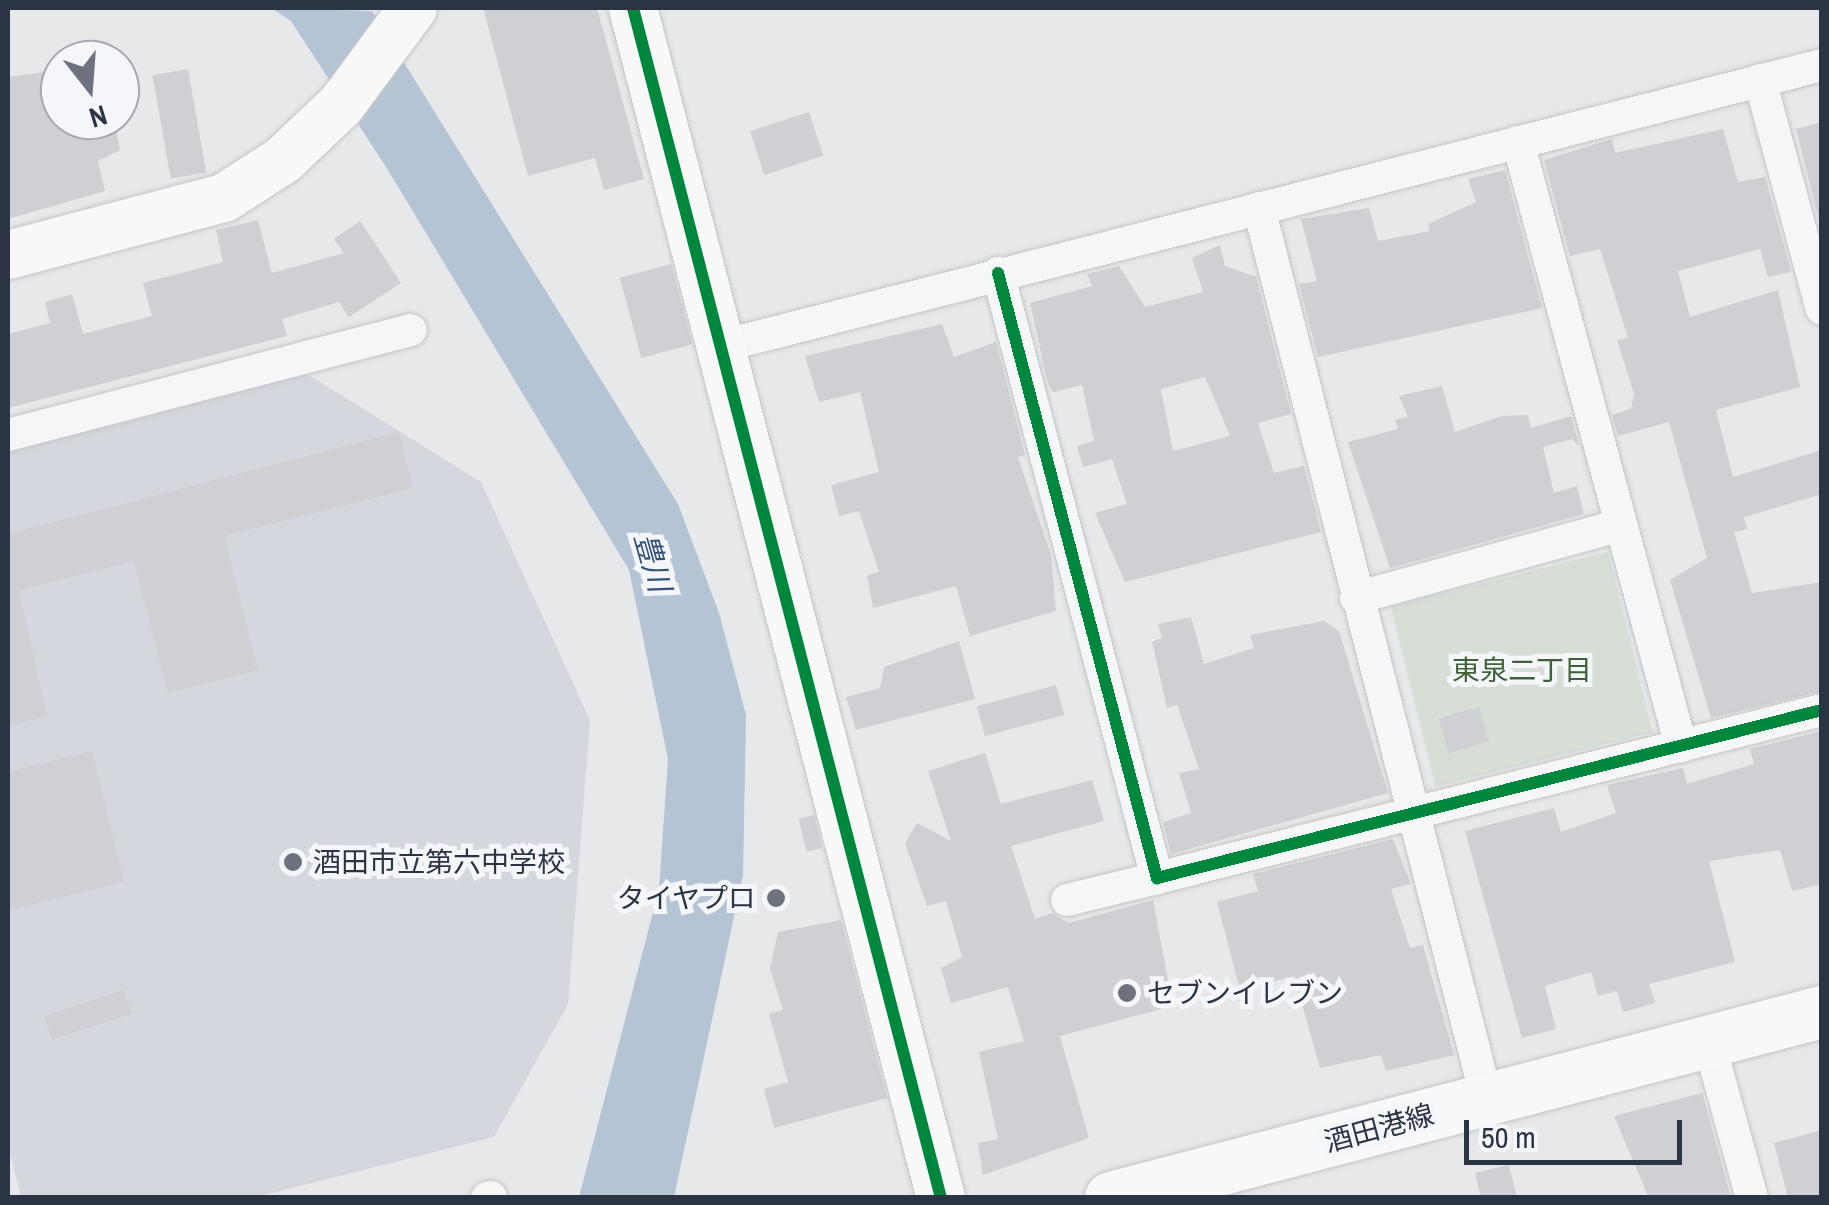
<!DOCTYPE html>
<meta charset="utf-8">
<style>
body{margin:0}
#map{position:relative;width:1829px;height:1205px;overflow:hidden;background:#e6e8ea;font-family:"Archivo Narrow","Noto Sans JP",sans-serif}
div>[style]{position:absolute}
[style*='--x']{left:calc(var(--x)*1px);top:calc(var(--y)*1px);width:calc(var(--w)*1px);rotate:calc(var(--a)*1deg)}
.built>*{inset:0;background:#d4d7dd}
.green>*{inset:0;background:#d6ded6;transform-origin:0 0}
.water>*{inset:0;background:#b4c4d5}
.building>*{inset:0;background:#ced0d3;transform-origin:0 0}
.roads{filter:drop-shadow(0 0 2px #c4c6c8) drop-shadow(0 0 2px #c4c6c8)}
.street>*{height:32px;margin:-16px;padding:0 16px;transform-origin:16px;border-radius:16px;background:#f5f6f7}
.secondary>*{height:48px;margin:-24px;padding:0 24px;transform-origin:24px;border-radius:24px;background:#f8f8f8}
.primary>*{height:52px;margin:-26px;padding:0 26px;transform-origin:26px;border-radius:26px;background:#f8f8f8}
.cycleway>*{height:12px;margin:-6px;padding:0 6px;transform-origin:6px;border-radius:6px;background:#00873e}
.dots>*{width:28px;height:28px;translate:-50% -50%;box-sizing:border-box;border:5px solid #f4f6f9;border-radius:50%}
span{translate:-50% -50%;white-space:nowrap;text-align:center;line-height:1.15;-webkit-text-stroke:10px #f4f6f9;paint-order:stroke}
.park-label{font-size:28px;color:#3f6138}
.poi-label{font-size:28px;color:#2b3445}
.left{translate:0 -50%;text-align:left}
.right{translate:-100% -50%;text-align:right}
.street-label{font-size:28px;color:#2b3445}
.water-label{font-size:30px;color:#34527a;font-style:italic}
.frame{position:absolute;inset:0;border:10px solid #2b3445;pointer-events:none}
.north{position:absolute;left:40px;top:40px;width:100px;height:100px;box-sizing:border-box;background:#f4f6f9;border:2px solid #a4a8b1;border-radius:50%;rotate:163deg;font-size:28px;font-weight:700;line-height:40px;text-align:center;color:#2b3445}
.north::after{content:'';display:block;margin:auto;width:35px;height:45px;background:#6c737f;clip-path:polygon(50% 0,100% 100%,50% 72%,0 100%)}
.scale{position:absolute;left:1464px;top:1120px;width:218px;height:45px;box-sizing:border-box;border:5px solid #2b3445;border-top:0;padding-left:12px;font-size:30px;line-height:35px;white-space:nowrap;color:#2b3445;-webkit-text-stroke:8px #f4f6f9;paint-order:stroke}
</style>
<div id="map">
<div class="built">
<i style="clip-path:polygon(286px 361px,481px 482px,590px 720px,568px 1004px,494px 1137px,256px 1197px,21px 1197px,8px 1145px,8px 451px)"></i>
</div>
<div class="green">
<i style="left:1608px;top:552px;width:186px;height:224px;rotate:76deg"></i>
</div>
<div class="water">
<i style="clip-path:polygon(271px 8px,372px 11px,678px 504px,719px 613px,746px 715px,743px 875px,674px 1197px,579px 1197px,659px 889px,668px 759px,629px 570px,388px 170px,291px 21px)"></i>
</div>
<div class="building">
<i style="clip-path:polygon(483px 8px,597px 8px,644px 179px,604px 190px,595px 158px,528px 176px)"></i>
<i style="left:188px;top:69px;width:105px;height:36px;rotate:80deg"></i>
<i style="clip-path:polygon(60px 70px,60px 120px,114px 120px,120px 150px,98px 161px,105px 191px,8px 219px,8px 77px)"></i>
<i style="left:809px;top:112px;width:46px;height:62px;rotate:72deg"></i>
<i style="clip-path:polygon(1822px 122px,1822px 231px,1796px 129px)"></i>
<i style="clip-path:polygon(1723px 129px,1738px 182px,1765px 177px,1791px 272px,1768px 277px,1760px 249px,1678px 271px,1690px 317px,1778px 290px,1800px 387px,1716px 410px,1733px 477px,1822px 450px,1822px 494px,1744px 517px,1747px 529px,1734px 532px,1752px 593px,1822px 582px,1822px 691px,1711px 718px,1670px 580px,1707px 558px,1669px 422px,1618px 436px,1612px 415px,1631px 409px,1634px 394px,1617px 340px,1628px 338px,1600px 249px,1570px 256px,1544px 160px,1612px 139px,1615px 153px)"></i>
<i style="clip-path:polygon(1505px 170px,1542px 308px,1318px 357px,1299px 284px,1317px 281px,1301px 219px,1369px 208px,1378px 241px,1430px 231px,1428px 224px,1476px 202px,1468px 179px)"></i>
<i style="clip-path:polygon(258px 220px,272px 273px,344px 253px,334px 239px,360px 221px,401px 283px,349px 317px,339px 302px,282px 319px,287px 336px,8px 408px,8px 334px,50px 323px,45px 302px,72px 294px,83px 334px,152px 316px,143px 283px,223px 262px,216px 230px)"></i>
<i style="clip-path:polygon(evenodd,1220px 245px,1225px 266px,1256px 277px,1291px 414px,1258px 423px,1274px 473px,1304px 466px,1321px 532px,1125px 582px,1095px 513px,1127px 504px,1112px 459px,1083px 467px,1077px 446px,1094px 441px,1082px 385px,1053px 392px,1048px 384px,1030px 303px,1092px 286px,1087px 274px,1119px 266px,1145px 307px,1203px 292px,1192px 258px,1220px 245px,1205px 377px,1230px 436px,1173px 451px,1161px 389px,1205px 377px)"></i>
<i style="left:671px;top:264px;width:83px;height:53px;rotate:75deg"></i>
<i style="clip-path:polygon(942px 324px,954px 357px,996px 342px,1025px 455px,1018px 457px,1051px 555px,1056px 611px,970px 636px,956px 586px,873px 608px,867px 575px,879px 572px,859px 511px,839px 516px,831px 485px,879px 472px,860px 392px,819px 402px,805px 356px)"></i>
<i style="clip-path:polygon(1442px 386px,1455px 432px,1502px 416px,1528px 415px,1531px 428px,1571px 416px,1579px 446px,1572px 439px,1543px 447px,1554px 493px,1577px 486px,1584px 514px,1390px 568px,1348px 442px,1398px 429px,1395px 420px,1408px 417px,1399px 396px)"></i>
<i style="clip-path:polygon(399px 432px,413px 488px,224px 536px,258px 670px,168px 693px,134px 561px,19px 590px,47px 716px,8px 726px,8px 534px)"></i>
<i style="clip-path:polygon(1191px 617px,1204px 664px,1254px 648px,1250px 635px,1324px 621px,1339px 631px,1388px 793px,1171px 854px,1163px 822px,1191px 813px,1179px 773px,1199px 769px,1177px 705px,1167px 708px,1152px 642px,1162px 638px,1158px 624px)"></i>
<i style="clip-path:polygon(959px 641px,975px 699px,856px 730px,846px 697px,880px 688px,884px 667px)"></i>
<i style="left:1056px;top:685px;width:31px;height:82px;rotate:75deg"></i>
<i style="left:1479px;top:707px;width:36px;height:42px;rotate:74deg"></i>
<i style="clip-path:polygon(1822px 731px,1822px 884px,1792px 891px,1780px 850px,1709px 861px,1735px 962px,1649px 984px,1655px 1003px,1623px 1012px,1617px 991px,1598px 996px,1591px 972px,1545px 986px,1556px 1029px,1522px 1038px,1465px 831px,1554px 808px,1561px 832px,1616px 813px,1607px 785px,1683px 768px,1687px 784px,1754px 764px,1750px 749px)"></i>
<i style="clip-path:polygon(92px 751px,124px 882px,8px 910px,8px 772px)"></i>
<i style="clip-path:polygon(985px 753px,1001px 804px,1092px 780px,1104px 821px,1011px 846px,1035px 919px,1052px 913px,1069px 923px,1153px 900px,1173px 1006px,1060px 1036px,1089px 1138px,983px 1175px,978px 1143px,998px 1139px,979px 1052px,1024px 1041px,1008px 987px,951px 1003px,941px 968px,962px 957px,946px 901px,927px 906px,905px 843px,917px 823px,951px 841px,928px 771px)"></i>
<i style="left:814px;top:815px;width:34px;height:16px;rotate:76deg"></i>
<i style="clip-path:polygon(1393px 839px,1411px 884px,1391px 889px,1410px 948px,1423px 945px,1454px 1055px,1386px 1071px,1381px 1055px,1320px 1068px,1294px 976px,1240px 990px,1217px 902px,1258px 891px,1253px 874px)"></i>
<i style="clip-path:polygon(841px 920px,887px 1098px,774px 1128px,764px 1089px,788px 1082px,769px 1014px,783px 1010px,770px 969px,778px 932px)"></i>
<i style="left:124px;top:990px;width:25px;height:84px;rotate:72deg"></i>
<i style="clip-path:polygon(1702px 1093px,1731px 1198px,1649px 1198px,1614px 1116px)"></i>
<i style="clip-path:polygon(1822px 1130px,1822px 1198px,1788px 1198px,1774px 1143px)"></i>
<i style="clip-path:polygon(1509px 1165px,1517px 1198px,1481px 1198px,1475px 1173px)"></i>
</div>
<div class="roads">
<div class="street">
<i style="--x:1760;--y:80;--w:237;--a:74.9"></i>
<i style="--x:1518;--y:142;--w:626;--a:74.9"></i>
<i style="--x:1259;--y:208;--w:921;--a:75.66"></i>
<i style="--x:998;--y:273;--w:626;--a:75.28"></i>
<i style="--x:1157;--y:878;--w:686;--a:-14.18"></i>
<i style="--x:722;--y:346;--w:1135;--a:-14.33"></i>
<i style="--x:8;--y:435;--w:416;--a:-14.6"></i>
<i style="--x:1356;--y:598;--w:275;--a:-15.4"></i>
<i style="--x:1067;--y:900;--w:93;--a:-13.7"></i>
<i style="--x:1709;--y:1042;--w:162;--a:74.6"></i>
<i style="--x:487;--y:1198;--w:4;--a:-14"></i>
</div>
<div class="secondary">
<i style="--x:633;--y:8;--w:1229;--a:75.49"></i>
<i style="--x:8;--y:255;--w:223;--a:-14.8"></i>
<i style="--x:224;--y:198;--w:70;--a:-32.8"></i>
<i style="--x:283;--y:160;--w:81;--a:-43.5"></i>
<i style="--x:342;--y:104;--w:119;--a:-53.5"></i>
</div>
<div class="primary">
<i style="--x:1111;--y:1198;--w:735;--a:-14.66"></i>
</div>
</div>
<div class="cycleway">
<i style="--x:633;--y:8;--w:1229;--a:75.49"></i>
<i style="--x:998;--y:273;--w:626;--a:75.28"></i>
<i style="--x:1157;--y:878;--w:686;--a:-14.18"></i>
</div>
<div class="dots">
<i style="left:293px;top:862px;background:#6c737f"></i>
<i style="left:776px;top:898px;background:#6c737f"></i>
<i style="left:1127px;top:993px;background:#6c737f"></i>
</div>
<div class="park-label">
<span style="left:1522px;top:670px">東泉二丁目</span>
</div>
<div class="poi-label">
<span class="left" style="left:313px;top:862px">酒田市立第六中学校</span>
<span class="right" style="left:756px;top:898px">タイヤプロ</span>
<span class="left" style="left:1147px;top:993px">セブンイレブン</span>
</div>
<div class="street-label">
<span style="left:1379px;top:1128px;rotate:-15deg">酒田港線</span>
</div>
<div class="water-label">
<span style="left:653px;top:562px;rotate:74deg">豊川</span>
</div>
<div class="frame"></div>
<div class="north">N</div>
<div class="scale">50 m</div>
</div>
